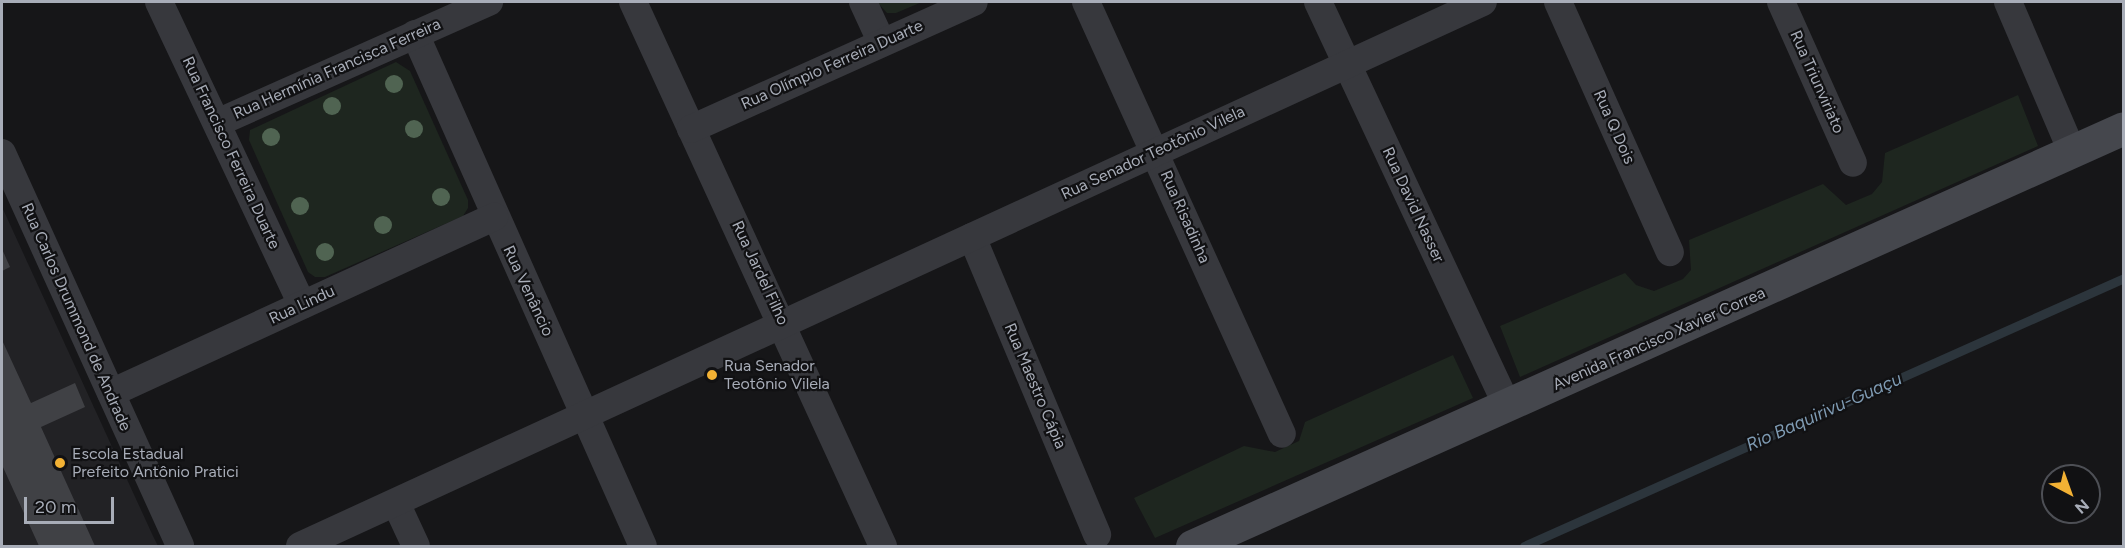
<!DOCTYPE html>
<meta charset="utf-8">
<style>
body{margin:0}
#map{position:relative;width:2125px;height:548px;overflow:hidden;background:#161618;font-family:Figtree,sans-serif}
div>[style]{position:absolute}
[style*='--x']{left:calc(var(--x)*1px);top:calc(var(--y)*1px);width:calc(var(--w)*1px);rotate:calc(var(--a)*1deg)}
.built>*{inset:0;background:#222225}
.green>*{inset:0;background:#1e261f}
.stream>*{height:9px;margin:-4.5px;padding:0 4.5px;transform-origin:4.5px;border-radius:4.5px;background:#2c353c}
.building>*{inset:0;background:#404145}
.street>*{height:28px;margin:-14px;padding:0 14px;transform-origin:14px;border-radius:14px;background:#37383d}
.secondary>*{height:33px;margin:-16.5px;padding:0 16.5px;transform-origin:16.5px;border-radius:16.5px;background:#45474d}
.trees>*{width:18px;height:18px;margin:-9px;border-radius:50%;background:#506452}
.dots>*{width:16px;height:16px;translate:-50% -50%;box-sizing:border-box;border:3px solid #111113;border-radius:50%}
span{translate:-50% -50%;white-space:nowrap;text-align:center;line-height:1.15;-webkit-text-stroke:4.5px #111113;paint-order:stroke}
.street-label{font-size:16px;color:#a8adb8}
.poi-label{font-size:16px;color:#a8adb8}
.left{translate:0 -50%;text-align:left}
.water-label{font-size:18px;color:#7f9bb3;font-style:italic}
.frame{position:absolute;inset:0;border:3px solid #a8adb8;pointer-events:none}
.north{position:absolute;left:2041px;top:464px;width:60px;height:60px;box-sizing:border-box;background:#111113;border:2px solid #4d4f55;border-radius:50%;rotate:139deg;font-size:16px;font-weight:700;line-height:24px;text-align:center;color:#a8adb8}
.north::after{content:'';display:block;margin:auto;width:21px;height:27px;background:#f2b134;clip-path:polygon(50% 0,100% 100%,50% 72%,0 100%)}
.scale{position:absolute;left:24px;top:497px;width:90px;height:27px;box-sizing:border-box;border:3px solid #a8adb8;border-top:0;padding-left:8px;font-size:18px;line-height:21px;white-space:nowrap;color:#a8adb8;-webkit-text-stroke:4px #111113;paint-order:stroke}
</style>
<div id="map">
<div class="built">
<i style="clip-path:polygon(2px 207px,153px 536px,158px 546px,2px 546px)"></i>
</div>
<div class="green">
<i style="clip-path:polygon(877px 2px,922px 2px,896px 13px,887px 13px)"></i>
<i style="clip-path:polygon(396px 62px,410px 71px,468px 200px,468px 208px,463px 216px,325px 277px,315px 277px,308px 272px,249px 140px,250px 130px)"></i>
<i style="clip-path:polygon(2018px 95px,2038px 146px,1520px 377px,1500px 326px,1625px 273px,1636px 285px,1654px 291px,1683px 279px,1691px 270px,1689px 240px,1823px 184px,1846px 205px,1872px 194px,1882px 182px,1885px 153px)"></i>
<i style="clip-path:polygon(1453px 355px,1473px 398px,1155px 538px,1134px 498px,1244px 446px,1275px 452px,1299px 441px,1305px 422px)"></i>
</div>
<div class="stream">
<i style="--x:1524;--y:546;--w:657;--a:-24.07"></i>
</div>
<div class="building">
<i style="clip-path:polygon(2px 249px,10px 267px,2px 271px)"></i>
<i style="clip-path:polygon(2px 340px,31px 403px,75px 383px,85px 407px,41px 427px,95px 546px,39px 546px,2px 465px)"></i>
</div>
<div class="street">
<i style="--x:159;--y:2;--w:335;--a:64.7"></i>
<i style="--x:633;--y:2;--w:599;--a:65.32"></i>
<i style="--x:863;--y:2;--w:43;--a:65.2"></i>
<i style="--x:1086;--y:2;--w:474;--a:65.6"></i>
<i style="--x:1318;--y:2;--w:447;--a:64.9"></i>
<i style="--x:1558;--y:2;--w:274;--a:65.9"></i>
<i style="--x:1781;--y:2;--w:176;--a:65.9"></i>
<i style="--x:2008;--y:2;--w:162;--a:66.8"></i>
<i style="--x:415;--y:34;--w:560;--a:66"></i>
<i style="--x:217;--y:123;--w:298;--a:-24"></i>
<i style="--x:691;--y:129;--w:310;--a:-24.2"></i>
<i style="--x:2;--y:153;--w:431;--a:65.6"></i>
<i style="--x:972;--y:237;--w:323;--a:67.2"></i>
<i style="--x:111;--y:393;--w:422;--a:-24.7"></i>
<i style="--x:396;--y:503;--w:47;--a:65.1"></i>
<i style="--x:300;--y:546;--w:1302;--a:-24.7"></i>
</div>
<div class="secondary">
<i style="--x:1192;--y:546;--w:1021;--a:-24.16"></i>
</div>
<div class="trees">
<i style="left:394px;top:84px"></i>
<i style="left:332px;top:106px"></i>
<i style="left:414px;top:129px"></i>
<i style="left:271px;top:137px"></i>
<i style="left:441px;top:197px"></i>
<i style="left:300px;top:206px"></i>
<i style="left:383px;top:225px"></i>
<i style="left:325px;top:252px"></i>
</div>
<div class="dots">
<i style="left:712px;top:375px;background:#f2b134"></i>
<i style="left:60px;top:463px;background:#f2b134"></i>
</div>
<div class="street-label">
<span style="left:832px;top:65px;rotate:-24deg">Rua Olímpio Ferreira Duarte</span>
<span style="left:337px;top:69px;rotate:-24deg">Rua Hermínia Francisca Ferreira</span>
<span style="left:1817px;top:82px;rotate:66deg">Rua Triunviriato</span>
<span style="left:1614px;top:127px;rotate:66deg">Rua Q Dois</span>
<span style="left:231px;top:153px;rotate:65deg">Rua Francisco Ferreira Duarte</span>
<span style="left:1153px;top:153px;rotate:-25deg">Rua Senador Teotônio Vilela</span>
<span style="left:1413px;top:205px;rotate:65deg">Rua David Nasser</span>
<span style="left:1185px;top:217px;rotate:66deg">Rua Risadinha</span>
<span style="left:760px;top:273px;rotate:65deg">Rua Jardel Filho</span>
<span style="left:528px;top:291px;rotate:65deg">Rua Venâncio</span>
<span style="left:302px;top:305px;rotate:-25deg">Rua Lindu</span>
<span style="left:76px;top:317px;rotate:66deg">Rua Carlos Drummond de Andrade</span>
<span style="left:1659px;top:339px;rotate:-24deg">Avenida Francisco Xavier Correa</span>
<span style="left:1035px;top:386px;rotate:67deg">Rua Maestro Cápia</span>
</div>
<div class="poi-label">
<span class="left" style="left:724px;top:375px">Rua Senador<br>Teotônio Vilela</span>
<span class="left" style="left:72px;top:463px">Escola Estadual<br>Prefeito Antônio Pratici</span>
</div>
<div class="water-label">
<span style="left:1824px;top:412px;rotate:-24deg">Rio Baquirivu-Guaçu</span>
</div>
<div class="frame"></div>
<div class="north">N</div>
<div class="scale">20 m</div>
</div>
